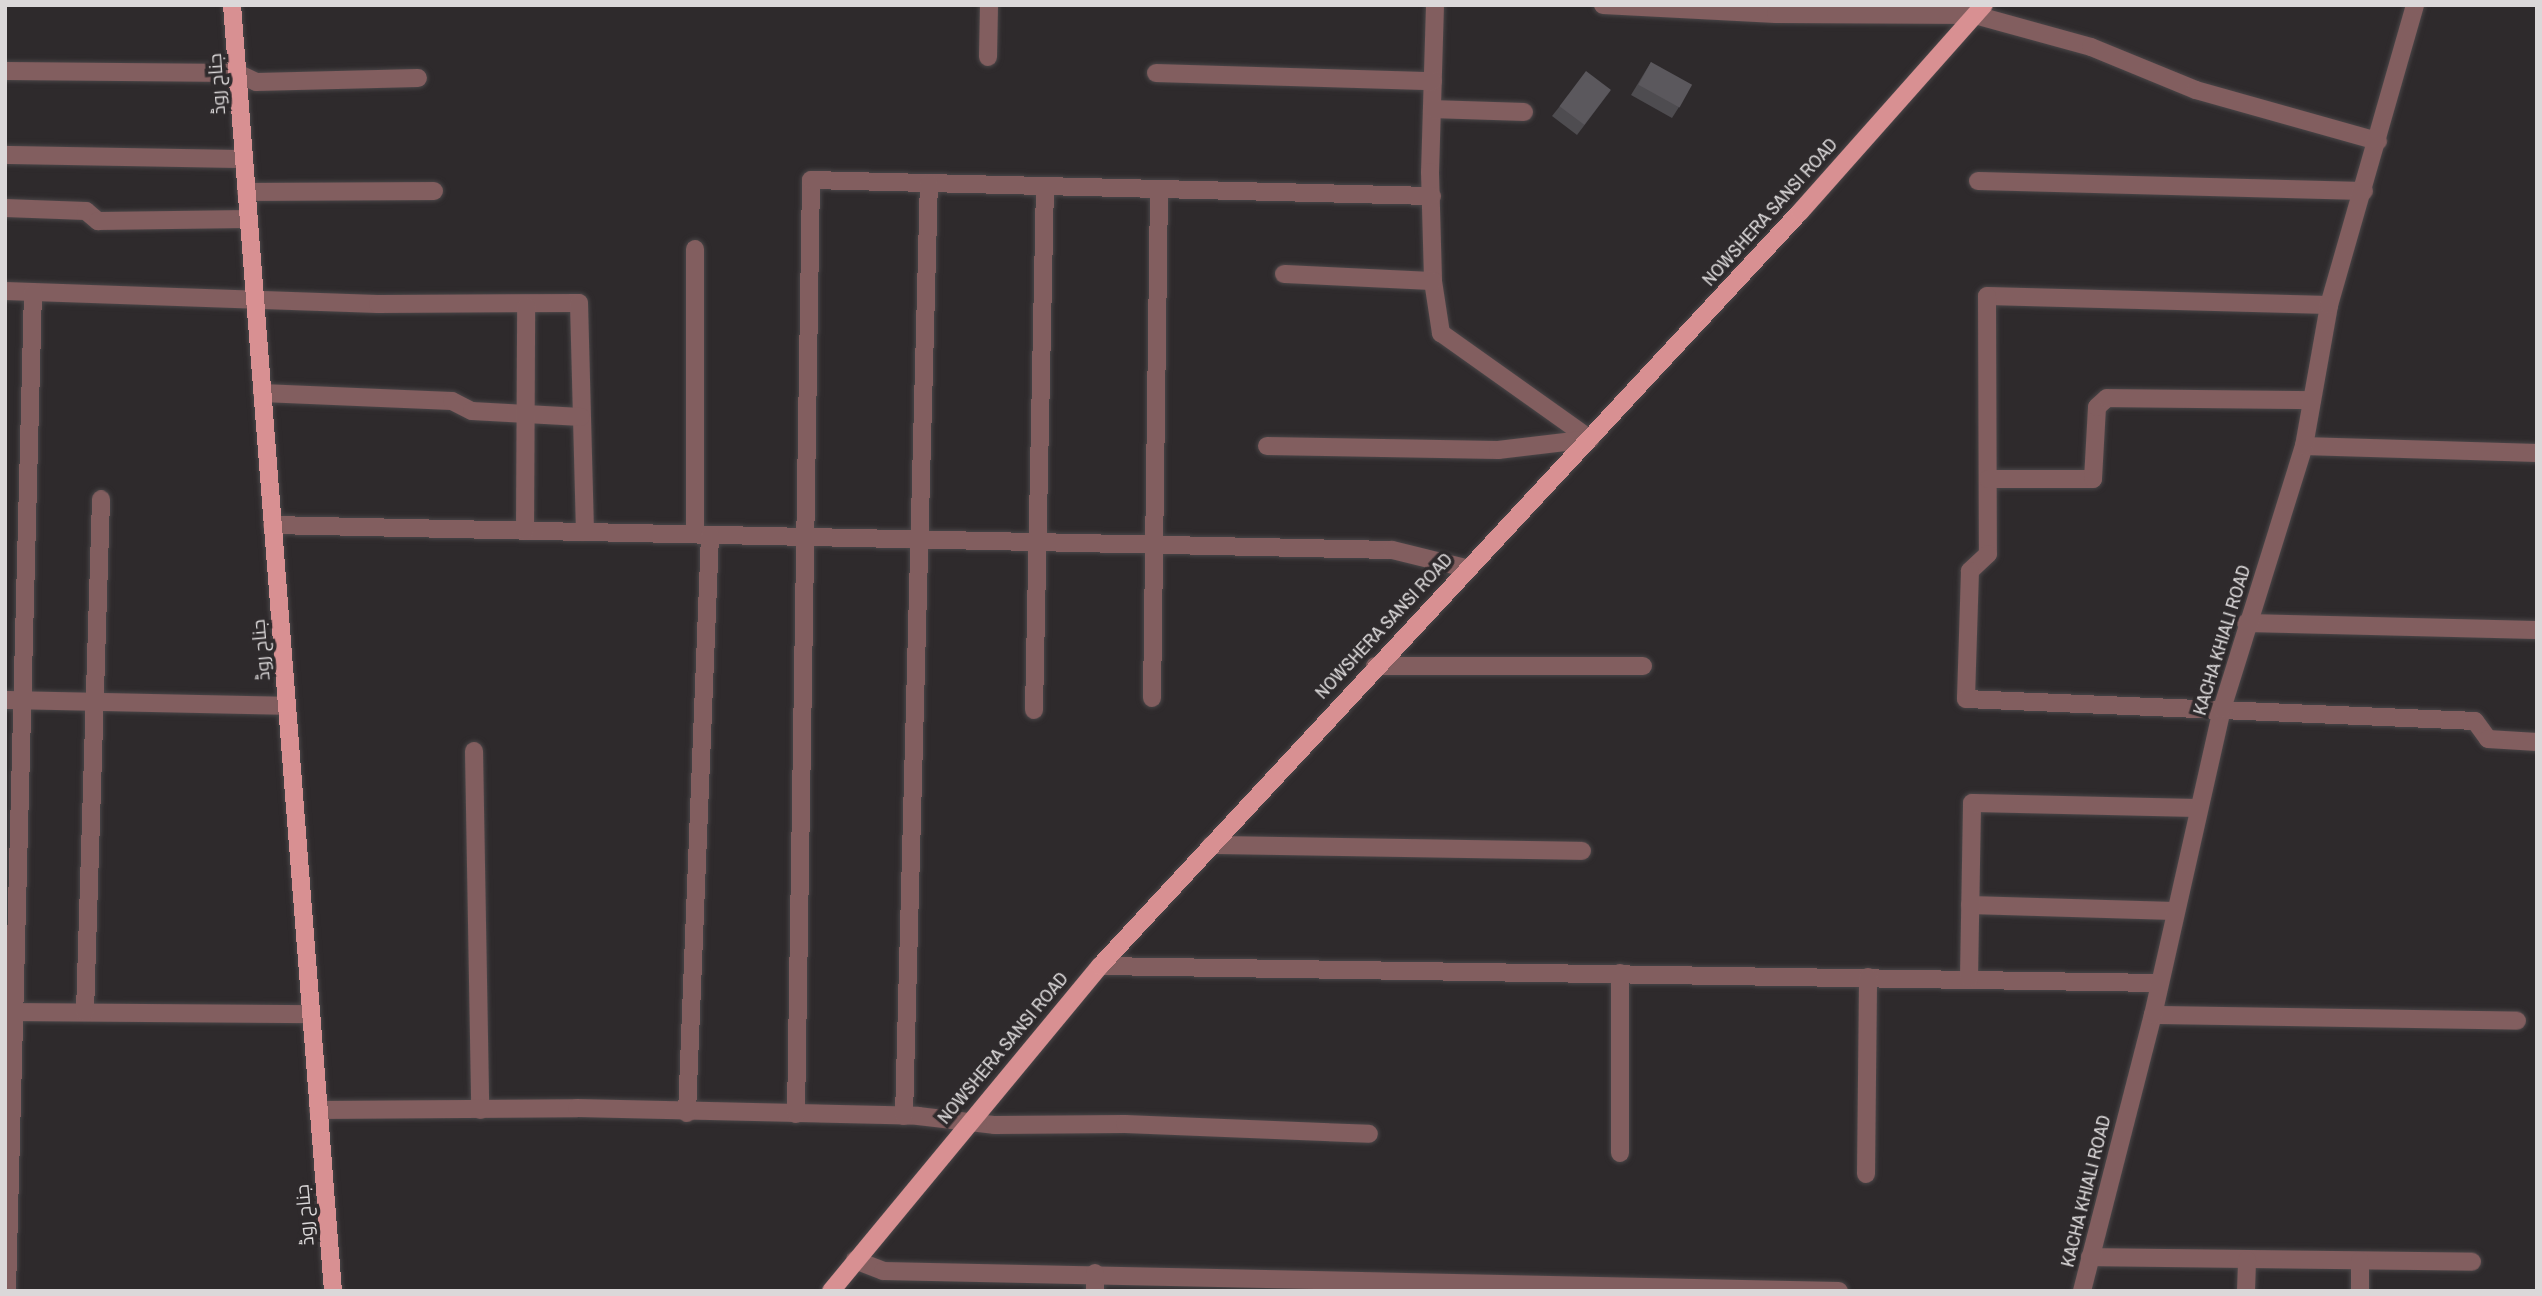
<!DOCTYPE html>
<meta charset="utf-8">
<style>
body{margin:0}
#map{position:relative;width:2542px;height:1296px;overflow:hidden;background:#2e2a2c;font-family:"Archivo Narrow",Cairo,sans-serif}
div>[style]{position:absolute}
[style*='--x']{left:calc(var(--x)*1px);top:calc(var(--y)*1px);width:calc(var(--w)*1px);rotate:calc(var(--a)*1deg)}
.roads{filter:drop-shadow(0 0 2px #4a4648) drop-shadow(0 0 2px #4a4648)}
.minor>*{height:18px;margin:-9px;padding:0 9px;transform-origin:9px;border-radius:9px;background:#825e5f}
.major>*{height:18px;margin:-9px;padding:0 9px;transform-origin:9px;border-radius:9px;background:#d89092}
.wall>*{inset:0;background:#4e4c50}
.building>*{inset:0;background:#5b585d;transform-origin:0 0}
span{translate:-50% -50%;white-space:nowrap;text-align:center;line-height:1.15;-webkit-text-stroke:7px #2e2a2c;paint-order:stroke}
.street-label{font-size:19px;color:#dbd8d9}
.frame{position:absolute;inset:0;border:7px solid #dbd8d9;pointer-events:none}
</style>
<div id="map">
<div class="roads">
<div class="minor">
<i style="--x:1435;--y:5;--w:167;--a:91.7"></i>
<i style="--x:1430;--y:172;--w:109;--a:88.4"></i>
<i style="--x:1433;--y:281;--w:53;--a:81.3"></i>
<i style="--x:1441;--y:333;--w:183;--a:35.4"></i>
<i style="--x:1603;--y:5;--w:173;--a:3"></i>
<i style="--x:1776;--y:14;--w:199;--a:0.3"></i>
<i style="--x:1975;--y:15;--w:120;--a:15.4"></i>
<i style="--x:2091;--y:47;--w:113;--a:22.3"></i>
<i style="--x:2196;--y:90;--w:189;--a:15.7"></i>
<i style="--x:988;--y:57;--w:52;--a:-88.9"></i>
<i style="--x:5;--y:71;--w:232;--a:0.5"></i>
<i style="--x:237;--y:73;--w:21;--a:25"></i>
<i style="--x:256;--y:82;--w:162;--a:-1.4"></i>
<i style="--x:1156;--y:73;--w:277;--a:1.7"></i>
<i style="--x:1432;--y:109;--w:92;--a:1.9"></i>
<i style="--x:5;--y:155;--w:239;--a:1"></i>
<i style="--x:1978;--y:181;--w:386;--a:1.5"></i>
<i style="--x:246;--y:192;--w:188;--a:-0.3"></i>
<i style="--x:5;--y:208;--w:81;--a:2.1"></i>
<i style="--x:86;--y:211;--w:16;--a:40"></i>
<i style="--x:98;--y:221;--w:150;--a:-0.8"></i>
<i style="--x:695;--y:249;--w:285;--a:90"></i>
<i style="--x:1284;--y:274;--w:149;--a:2.7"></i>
<i style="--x:5;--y:291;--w:373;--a:2"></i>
<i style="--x:378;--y:304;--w:201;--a:-0.3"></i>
<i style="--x:579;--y:303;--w:229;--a:88.5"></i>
<i style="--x:2329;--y:305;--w:342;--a:-178.5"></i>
<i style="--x:1987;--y:296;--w:258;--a:89.8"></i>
<i style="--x:1988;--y:554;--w:25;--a:137"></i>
<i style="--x:1970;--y:571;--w:128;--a:91.8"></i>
<i style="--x:1966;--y:699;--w:509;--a:2.47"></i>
<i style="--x:2475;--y:721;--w:22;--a:54"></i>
<i style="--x:2488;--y:739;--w:49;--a:3.5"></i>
<i style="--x:262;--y:393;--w:190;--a:2.4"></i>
<i style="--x:452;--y:401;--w:22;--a:27"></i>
<i style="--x:472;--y:411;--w:109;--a:3.2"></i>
<i style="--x:1267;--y:446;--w:231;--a:1"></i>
<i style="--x:1498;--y:450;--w:93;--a:-6.8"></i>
<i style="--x:2304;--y:446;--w:233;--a:1.7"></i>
<i style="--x:1988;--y:479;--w:105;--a:0"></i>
<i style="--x:2093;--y:479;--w:72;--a:-86.8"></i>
<i style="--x:2097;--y:407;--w:13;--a:-42"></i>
<i style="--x:2107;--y:398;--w:205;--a:0.6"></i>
<i style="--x:272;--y:525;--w:1120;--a:1.28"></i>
<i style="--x:1392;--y:550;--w:76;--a:13.7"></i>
<i style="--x:525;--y:531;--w:225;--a:-89.7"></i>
<i style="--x:2246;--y:623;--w:291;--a:1.4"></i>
<i style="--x:1375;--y:666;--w:268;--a:0"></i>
<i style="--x:1152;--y:698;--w:508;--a:-89.21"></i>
<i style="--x:5;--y:700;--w:281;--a:1.2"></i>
<i style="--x:1034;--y:710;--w:524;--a:-88.8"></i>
<i style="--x:474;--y:751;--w:359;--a:89"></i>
<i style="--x:1211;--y:845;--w:371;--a:0.9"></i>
<i style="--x:1970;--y:905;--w:204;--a:1.7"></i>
<i style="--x:1100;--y:966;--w:1058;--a:0.92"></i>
<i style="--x:1969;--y:978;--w:175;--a:-89"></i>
<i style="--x:1972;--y:803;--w:227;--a:1.3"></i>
<i style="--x:15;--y:1012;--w:296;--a:0.4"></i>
<i style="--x:85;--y:1012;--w:513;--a:-88.21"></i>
<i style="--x:2153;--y:1015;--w:364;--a:0.9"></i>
<i style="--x:318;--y:1110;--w:259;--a:-0.4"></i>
<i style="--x:577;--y:1108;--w:341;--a:1.3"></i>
<i style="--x:918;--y:1116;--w:78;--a:6.7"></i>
<i style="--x:995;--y:1125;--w:130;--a:-0.4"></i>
<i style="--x:1125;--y:1124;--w:244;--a:2.3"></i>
<i style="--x:687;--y:1113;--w:578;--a:-87.72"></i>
<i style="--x:796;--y:1114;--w:934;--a:-89.08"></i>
<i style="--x:811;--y:180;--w:621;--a:1.48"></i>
<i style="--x:904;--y:1116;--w:933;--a:-88.47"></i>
<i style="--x:1620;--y:1153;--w:180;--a:-90"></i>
<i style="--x:1866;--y:1174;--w:197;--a:-89.4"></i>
<i style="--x:2090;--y:1257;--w:382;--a:0.7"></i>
<i style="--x:855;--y:1260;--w:30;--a:21"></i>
<i style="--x:883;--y:1271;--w:956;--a:1.2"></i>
<i style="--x:7;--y:1291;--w:999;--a:-88.51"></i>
<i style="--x:1095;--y:1291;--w:18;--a:-90"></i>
<i style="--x:2082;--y:1291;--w:285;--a:-75.6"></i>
<i style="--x:2153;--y:1015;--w:314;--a:-77.3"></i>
<i style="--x:2222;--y:709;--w:275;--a:-72.7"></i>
<i style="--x:2304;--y:446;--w:143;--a:-79.9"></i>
<i style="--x:2329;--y:305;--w:312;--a:-74"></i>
<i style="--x:2246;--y:1291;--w:31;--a:-88"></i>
<i style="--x:2360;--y:1291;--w:30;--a:-90"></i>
</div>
<div class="major">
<i style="--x:232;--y:5;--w:1290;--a:85.51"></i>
<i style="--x:831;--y:1291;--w:422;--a:-50.4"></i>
<i style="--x:1100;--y:966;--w:1029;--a:-47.13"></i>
<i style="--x:1800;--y:212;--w:277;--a:-48.4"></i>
</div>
</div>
<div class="wall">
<i style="clip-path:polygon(1651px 62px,1679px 107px,1672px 118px,1631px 95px)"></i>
<i style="clip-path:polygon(1611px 90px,1577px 135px,1552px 116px,1560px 106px)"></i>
</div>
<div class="building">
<i style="left:1651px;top:62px;width:47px;height:26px;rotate:29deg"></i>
<i style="left:1586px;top:71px;width:31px;height:44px;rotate:37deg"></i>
</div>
<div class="street-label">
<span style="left:217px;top:84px;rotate:-94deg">جناح روڈ</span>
<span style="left:1770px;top:212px;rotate:-48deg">NOWSHERA SANSI ROAD</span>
<span style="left:1384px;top:626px;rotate:-47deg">NOWSHERA SANSI ROAD</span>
<span style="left:2222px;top:640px;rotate:-73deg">KACHA KHIALI ROAD</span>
<span style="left:261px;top:650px;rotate:-95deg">جناح روڈ</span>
<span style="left:1003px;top:1048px;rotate:-50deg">NOWSHERA SANSI ROAD</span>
<span style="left:2086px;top:1191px;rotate:-76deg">KACHA KHIALI ROAD</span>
<span style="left:305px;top:1215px;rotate:-95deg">جناح روڈ</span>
</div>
<div class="frame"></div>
</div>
